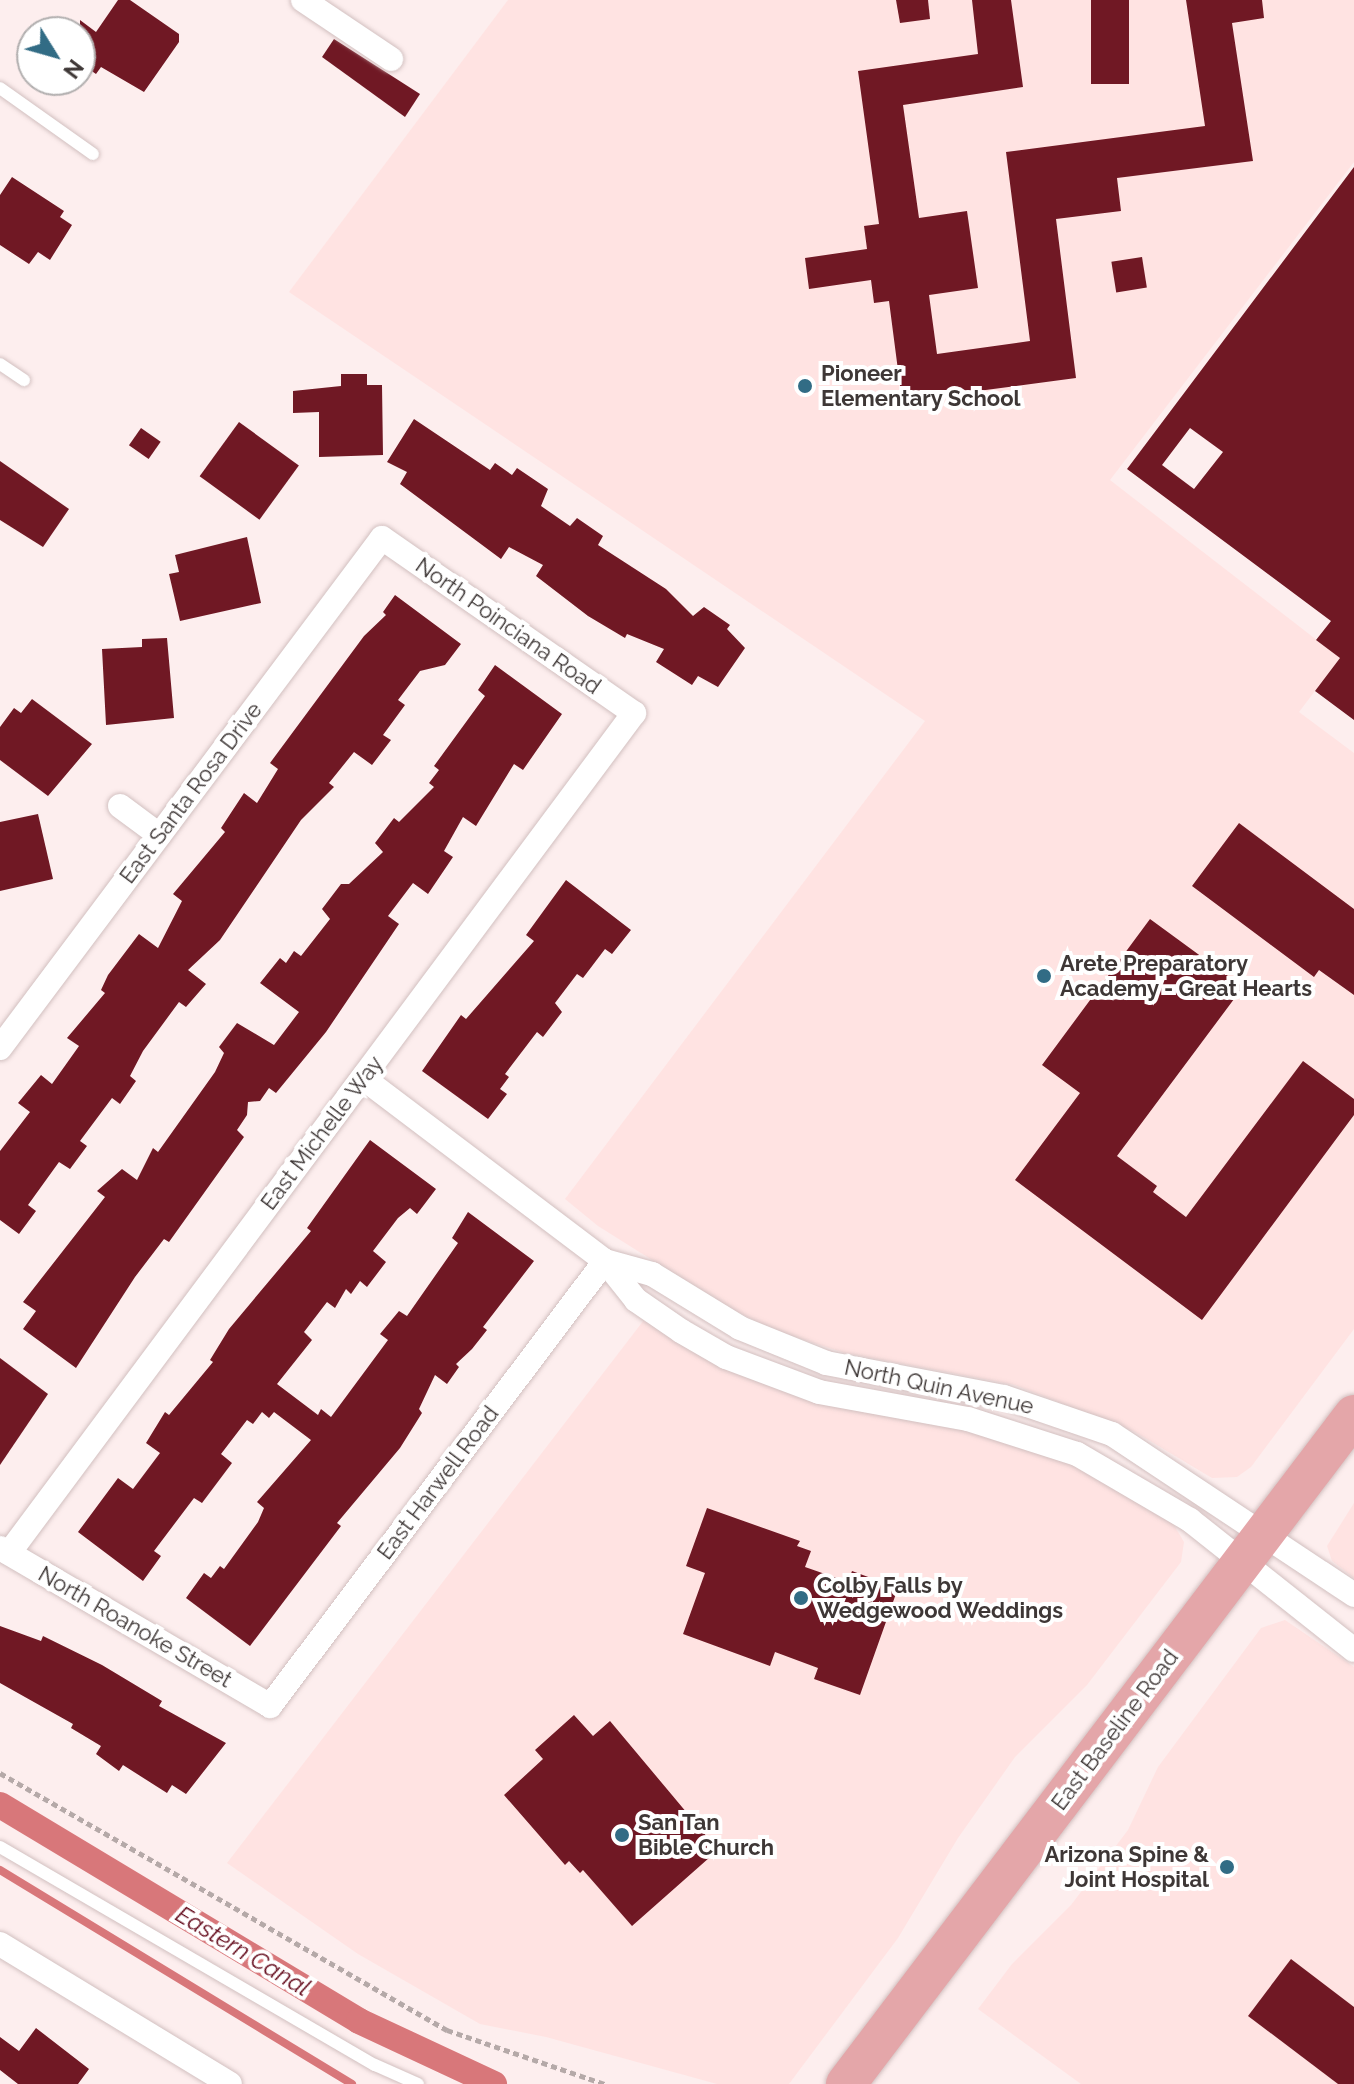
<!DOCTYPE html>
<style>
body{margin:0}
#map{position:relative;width:1354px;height:2084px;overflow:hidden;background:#fdeeee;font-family:Raleway,sans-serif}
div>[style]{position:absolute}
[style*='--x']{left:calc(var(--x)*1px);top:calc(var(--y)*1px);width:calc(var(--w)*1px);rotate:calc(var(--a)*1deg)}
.built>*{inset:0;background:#ffe3e2}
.stream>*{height:8px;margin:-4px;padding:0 4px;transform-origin:4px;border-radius:4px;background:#d8777a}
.canal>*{height:26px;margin:-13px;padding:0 13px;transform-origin:13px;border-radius:13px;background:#d8777a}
.building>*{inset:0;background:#701824;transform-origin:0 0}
.path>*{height:5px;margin-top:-2.5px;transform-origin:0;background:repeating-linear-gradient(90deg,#b5a9a8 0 6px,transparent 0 10px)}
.roads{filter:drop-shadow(0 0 2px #d2c0c0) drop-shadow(0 0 2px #d2c0c0)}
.lane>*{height:12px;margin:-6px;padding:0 6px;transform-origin:6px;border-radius:6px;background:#fff}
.street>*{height:24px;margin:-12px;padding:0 12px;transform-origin:12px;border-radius:12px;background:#fff}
.primary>*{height:40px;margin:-20px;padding:0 20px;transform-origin:20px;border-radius:20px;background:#e4a6a9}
.dots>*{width:22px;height:22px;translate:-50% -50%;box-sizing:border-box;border:4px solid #fff;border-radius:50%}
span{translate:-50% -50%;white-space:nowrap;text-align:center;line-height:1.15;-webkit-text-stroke:8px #fff;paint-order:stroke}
.poi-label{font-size:22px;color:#3e3736;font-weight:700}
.left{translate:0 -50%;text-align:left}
.right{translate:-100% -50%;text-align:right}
.street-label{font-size:22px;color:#3e3736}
.water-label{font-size:24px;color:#620819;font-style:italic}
.north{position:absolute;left:16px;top:16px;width:80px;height:80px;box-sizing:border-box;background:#fff;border:2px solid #b2afaf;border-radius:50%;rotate:127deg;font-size:22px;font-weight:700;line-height:32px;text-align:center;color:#3e3736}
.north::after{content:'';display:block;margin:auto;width:28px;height:36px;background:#326c85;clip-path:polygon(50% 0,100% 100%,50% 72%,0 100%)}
</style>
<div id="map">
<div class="built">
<i style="clip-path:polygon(508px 0,1354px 0,1354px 162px,1110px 480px,1340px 658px,1299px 712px,1354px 753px,1354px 1329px,1251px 1467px,1237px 1477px,1212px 1478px,1135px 1432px,1015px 1385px,845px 1353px,776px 1331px,727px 1307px,598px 1226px,565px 1199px,925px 721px,289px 292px)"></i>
<i style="clip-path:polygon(647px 1316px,700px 1350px,1036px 1445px,1168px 1515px,1184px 1542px,1181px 1562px,1087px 1685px,1015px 1757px,958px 1838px,898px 1938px,789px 2084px,717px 2084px,546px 2037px,480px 2024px,358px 1954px,227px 1863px)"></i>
<i style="clip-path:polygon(1354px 1503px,1354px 1578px,1332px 1561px,1327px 1546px)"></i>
<i style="clip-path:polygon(1285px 1620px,1354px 1667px,1354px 2084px,1081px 2084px,978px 2009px,1012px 1964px,1071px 1905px,1128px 1830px,1158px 1767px,1261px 1628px)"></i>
</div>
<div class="stream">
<i style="--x:0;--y:1870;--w:412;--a:31.3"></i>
</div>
<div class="canal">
<i style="--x:0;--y:1805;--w:419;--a:31"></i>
<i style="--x:359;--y:2021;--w:149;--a:25"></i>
</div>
<div class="building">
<i style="clip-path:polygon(118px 0,130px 0,179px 34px,179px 42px,144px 92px,101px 67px,96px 74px,80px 63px,80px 20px,96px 32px)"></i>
<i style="clip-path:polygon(896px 0,928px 0,930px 19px,900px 23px)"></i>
<i style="clip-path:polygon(972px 0,1011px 0,1023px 87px,903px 105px,919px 218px,967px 211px,978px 288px,929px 295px,937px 354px,1030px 341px,1006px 152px,1205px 126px,1186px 0,1262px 0,1264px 18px,1232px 23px,1253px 161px,1117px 178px,1121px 211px,1056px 219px,1076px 378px,902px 401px,889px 301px,874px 303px,871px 280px,809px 289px,805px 258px,867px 249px,864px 226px,879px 224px,858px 71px,978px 54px)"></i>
<i style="left:1091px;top:0;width:38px;height:84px"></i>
<i style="clip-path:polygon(334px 39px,420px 94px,405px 117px,322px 57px)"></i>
<i style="clip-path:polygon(evenodd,1354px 167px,1354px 720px,1315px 691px,1340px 658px,1316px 640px,1331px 621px,1127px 469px,1354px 167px,1190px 428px,1223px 452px,1194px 489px,1162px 465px,1190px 428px)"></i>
<i style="clip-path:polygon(12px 177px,64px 211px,60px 217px,72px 225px,50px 260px,38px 252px,29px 264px,0 245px,0 195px)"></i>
<i style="left:1142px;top:257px;width:31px;height:31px;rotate:81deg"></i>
<i style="clip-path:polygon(341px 374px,367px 374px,367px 385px,382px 385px,383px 455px,319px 457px,319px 412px,293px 413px,293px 391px,341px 386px)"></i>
<i style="clip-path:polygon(414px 419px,490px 470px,495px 463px,512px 475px,517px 468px,548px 489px,541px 506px,570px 526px,577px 518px,603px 536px,598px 545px,666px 589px,693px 616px,704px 607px,730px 625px,727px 629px,745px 648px,718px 687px,698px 676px,692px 685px,656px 662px,664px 649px,627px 634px,625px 638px,588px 616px,536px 576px,543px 565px,509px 547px,501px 559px,400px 484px,407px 472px,387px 462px)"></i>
<i style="left:239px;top:422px;width:74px;height:67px;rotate:36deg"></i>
<i style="left:141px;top:428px;width:24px;height:21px;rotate:35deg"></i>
<i style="clip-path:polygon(0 461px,69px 509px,43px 547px,0 520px)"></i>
<i style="clip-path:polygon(247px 537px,261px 603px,180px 621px,169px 574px,179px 572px,175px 555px)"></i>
<i style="clip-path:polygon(395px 595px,461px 644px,445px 665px,420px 671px,398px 700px,405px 705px,383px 735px,391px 740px,372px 765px,354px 752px,329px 783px,334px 787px,301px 820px,220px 940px,188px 970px,206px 984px,186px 1007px,179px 1002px,143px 1051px,130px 1076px,136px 1081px,120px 1104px,112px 1098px,80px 1141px,87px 1146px,70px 1169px,59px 1162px,28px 1205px,36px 1211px,19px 1234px,0 1220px,0 1151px,30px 1112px,18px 1103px,41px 1075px,52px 1084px,79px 1046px,67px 1038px,105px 993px,101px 990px,108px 975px,139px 934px,158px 948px,182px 901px,173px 894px,225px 832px,221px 828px,244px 793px,257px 803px,278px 769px,270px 763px,364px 636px,386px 615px,383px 612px)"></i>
<i style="clip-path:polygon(167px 638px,174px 718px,106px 725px,102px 649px,142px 647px,142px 639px)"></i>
<i style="clip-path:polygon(495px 665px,562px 714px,523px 770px,514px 764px,476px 826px,463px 817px,444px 851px,453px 857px,428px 894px,413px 883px,388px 916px,399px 924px,326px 1032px,276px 1093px,269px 1088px,260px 1101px,248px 1102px,247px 1115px,237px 1130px,244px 1137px,169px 1242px,164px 1239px,135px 1277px,76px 1368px,23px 1329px,36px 1311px,23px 1302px,105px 1197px,97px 1191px,122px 1169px,137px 1180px,153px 1148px,158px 1152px,215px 1072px,224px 1053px,219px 1047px,237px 1023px,274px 1045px,299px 1012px,260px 983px,280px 958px,286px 963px,294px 951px,301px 956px,330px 919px,322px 909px,341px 884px,349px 884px,383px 852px,375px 843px,394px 818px,399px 822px,434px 787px,429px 783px,439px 770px,434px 766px,485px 696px,478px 690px)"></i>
<i style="clip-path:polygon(32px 699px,92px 744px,48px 796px,0 760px,0 727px,14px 708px,21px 713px)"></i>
<i style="clip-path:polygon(38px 814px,53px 879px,0 891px,0 822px)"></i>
<i style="clip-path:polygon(1239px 823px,1354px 909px,1354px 995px,1319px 970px,1314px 977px,1192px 886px)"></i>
<i style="clip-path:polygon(566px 880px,631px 930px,612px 954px,605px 949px,583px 978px,577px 974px,555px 1003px,562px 1012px,543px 1037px,537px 1032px,505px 1074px,509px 1077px,500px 1089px,507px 1094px,488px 1119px,422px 1071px,461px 1015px,466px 1019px,534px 941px,526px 935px)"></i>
<i style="clip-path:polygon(1150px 919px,1243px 987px,1117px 1156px,1157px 1186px,1153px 1192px,1186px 1217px,1303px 1061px,1354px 1099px,1354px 1115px,1202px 1320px,1015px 1180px,1080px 1093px,1042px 1065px)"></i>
<i style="clip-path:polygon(370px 1140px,436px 1189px,417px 1214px,410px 1208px,398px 1218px,373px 1251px,386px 1262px,367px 1287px,360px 1281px,351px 1294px,346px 1289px,335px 1308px,327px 1302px,304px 1332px,312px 1340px,277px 1384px,318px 1415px,321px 1409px,331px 1417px,388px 1340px,380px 1334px,399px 1311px,407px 1316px,458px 1243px,452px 1238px,468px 1212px,534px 1261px,483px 1327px,487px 1330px,472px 1349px,456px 1364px,459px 1367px,447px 1384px,435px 1375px,419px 1409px,422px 1413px,400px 1448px,337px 1523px,341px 1526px,250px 1646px,186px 1598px,204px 1573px,211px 1578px,220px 1566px,224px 1569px,258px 1522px,264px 1508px,257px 1502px,311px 1440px,274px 1412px,269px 1418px,262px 1412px,253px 1424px,247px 1420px,221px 1454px,232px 1463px,202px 1503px,194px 1498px,154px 1551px,161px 1556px,143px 1581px,78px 1532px,118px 1478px,133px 1489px,160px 1453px,146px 1443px,165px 1412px,169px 1415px,213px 1362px,210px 1360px,229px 1329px,311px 1231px,307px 1228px)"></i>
<i style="clip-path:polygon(0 1358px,48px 1394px,0 1465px)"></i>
<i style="clip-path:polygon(707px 1508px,800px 1541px,797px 1546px,811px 1551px,805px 1567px,848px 1582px,852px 1571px,898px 1588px,860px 1695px,814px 1679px,818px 1668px,775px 1652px,770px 1666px,683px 1634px,705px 1573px,686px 1566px)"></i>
<i style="clip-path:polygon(0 1626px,41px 1641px,43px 1636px,102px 1665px,162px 1701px,159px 1706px,226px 1743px,186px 1794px,172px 1785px,167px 1793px,123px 1765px,119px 1771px,96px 1754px,101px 1746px,71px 1728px,73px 1724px,0 1683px)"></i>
<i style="clip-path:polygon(574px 1715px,593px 1736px,610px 1721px,718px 1850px,632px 1926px,583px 1870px,580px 1873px,569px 1861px,565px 1865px,504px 1795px,543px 1759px,535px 1750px)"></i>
<i style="clip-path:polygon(1291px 1959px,1354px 2007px,1354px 2084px,1338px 2084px,1248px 2016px)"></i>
<i style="clip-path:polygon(36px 2028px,89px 2069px,78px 2084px,18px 2084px,0 2070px,0 2037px,19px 2051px)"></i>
</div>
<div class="path">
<i style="--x:0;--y:1773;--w:516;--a:29.9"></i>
<i style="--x:447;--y:2030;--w:167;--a:18.9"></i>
</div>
<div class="roads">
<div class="lane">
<i style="--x:0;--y:88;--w:114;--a:35.4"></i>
<i style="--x:0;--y:364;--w:29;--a:34"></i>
<i style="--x:0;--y:1847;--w:434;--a:30.2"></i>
<i style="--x:375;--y:2065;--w:47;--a:23.8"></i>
</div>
<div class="street">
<i style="--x:303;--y:0;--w:106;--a:33.8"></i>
<i style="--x:120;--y:806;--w:49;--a:36.6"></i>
<i style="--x:0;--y:1048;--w:637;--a:-53.17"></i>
<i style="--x:382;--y:538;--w:307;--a:34.8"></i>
<i style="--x:634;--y:713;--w:1047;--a:126.65"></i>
<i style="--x:363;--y:1078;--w:303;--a:37.1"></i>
<i style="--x:605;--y:1261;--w:50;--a:51.5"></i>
<i style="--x:636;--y:1300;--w:55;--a:34.6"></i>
<i style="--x:681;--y:1331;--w:52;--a:30"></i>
<i style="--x:726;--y:1357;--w:99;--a:20.6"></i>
<i style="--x:819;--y:1392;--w:151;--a:10.3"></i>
<i style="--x:968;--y:1419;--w:114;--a:17.8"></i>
<i style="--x:1077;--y:1454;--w:131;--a:30.3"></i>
<i style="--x:1190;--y:1520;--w:209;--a:38.4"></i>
<i style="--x:605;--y:1261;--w:49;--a:15.5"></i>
<i style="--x:652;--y:1274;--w:103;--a:31.5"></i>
<i style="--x:740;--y:1328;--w:93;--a:22.1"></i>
<i style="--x:826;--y:1363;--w:181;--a:10.8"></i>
<i style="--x:1004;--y:1397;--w:114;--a:18.9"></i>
<i style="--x:1112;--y:1434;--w:291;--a:33.6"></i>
<i style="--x:0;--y:1548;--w:313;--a:30.3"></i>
<i style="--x:270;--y:1706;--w:557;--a:-53.03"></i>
<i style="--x:0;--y:1944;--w:269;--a:31.3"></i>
</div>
<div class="primary">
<i style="--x:846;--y:2084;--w:840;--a:-52.79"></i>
</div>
</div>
<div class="dots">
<i style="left:805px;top:386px;background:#326c85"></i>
<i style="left:1044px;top:976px;background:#326c85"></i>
<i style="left:801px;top:1598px;background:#326c85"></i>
<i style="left:622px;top:1835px;background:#326c85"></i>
<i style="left:1227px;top:1867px;background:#326c85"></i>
</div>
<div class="poi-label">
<span class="left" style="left:821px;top:386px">Pioneer<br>Elementary School</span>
<span class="left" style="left:1060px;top:976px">Arete Preparatory<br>Academy - Great Hearts</span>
<span class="left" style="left:817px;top:1598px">Colby Falls by<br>Wedgewood Weddings</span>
<span class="left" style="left:638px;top:1835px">San Tan<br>Bible Church</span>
<span class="right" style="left:1209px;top:1867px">Arizona Spine &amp;<br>Joint Hospital</span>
</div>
<div class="street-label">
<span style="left:508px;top:626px;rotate:35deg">North Poinciana Road</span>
<span style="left:191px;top:793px;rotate:-53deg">East Santa Rosa Drive</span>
<span style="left:322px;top:1133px;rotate:-53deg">East Michelle Way</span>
<span style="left:939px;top:1387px;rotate:12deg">North Quin Avenue</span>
<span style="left:438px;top:1483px;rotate:-53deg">East Harwell Road</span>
<span style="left:135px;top:1627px;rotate:30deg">North Roanoke Street</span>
<span style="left:1115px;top:1730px;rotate:-53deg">East Baseline Road</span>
</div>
<div class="water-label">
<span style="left:243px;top:1951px;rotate:31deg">Eastern Canal</span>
</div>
<div class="north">N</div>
</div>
